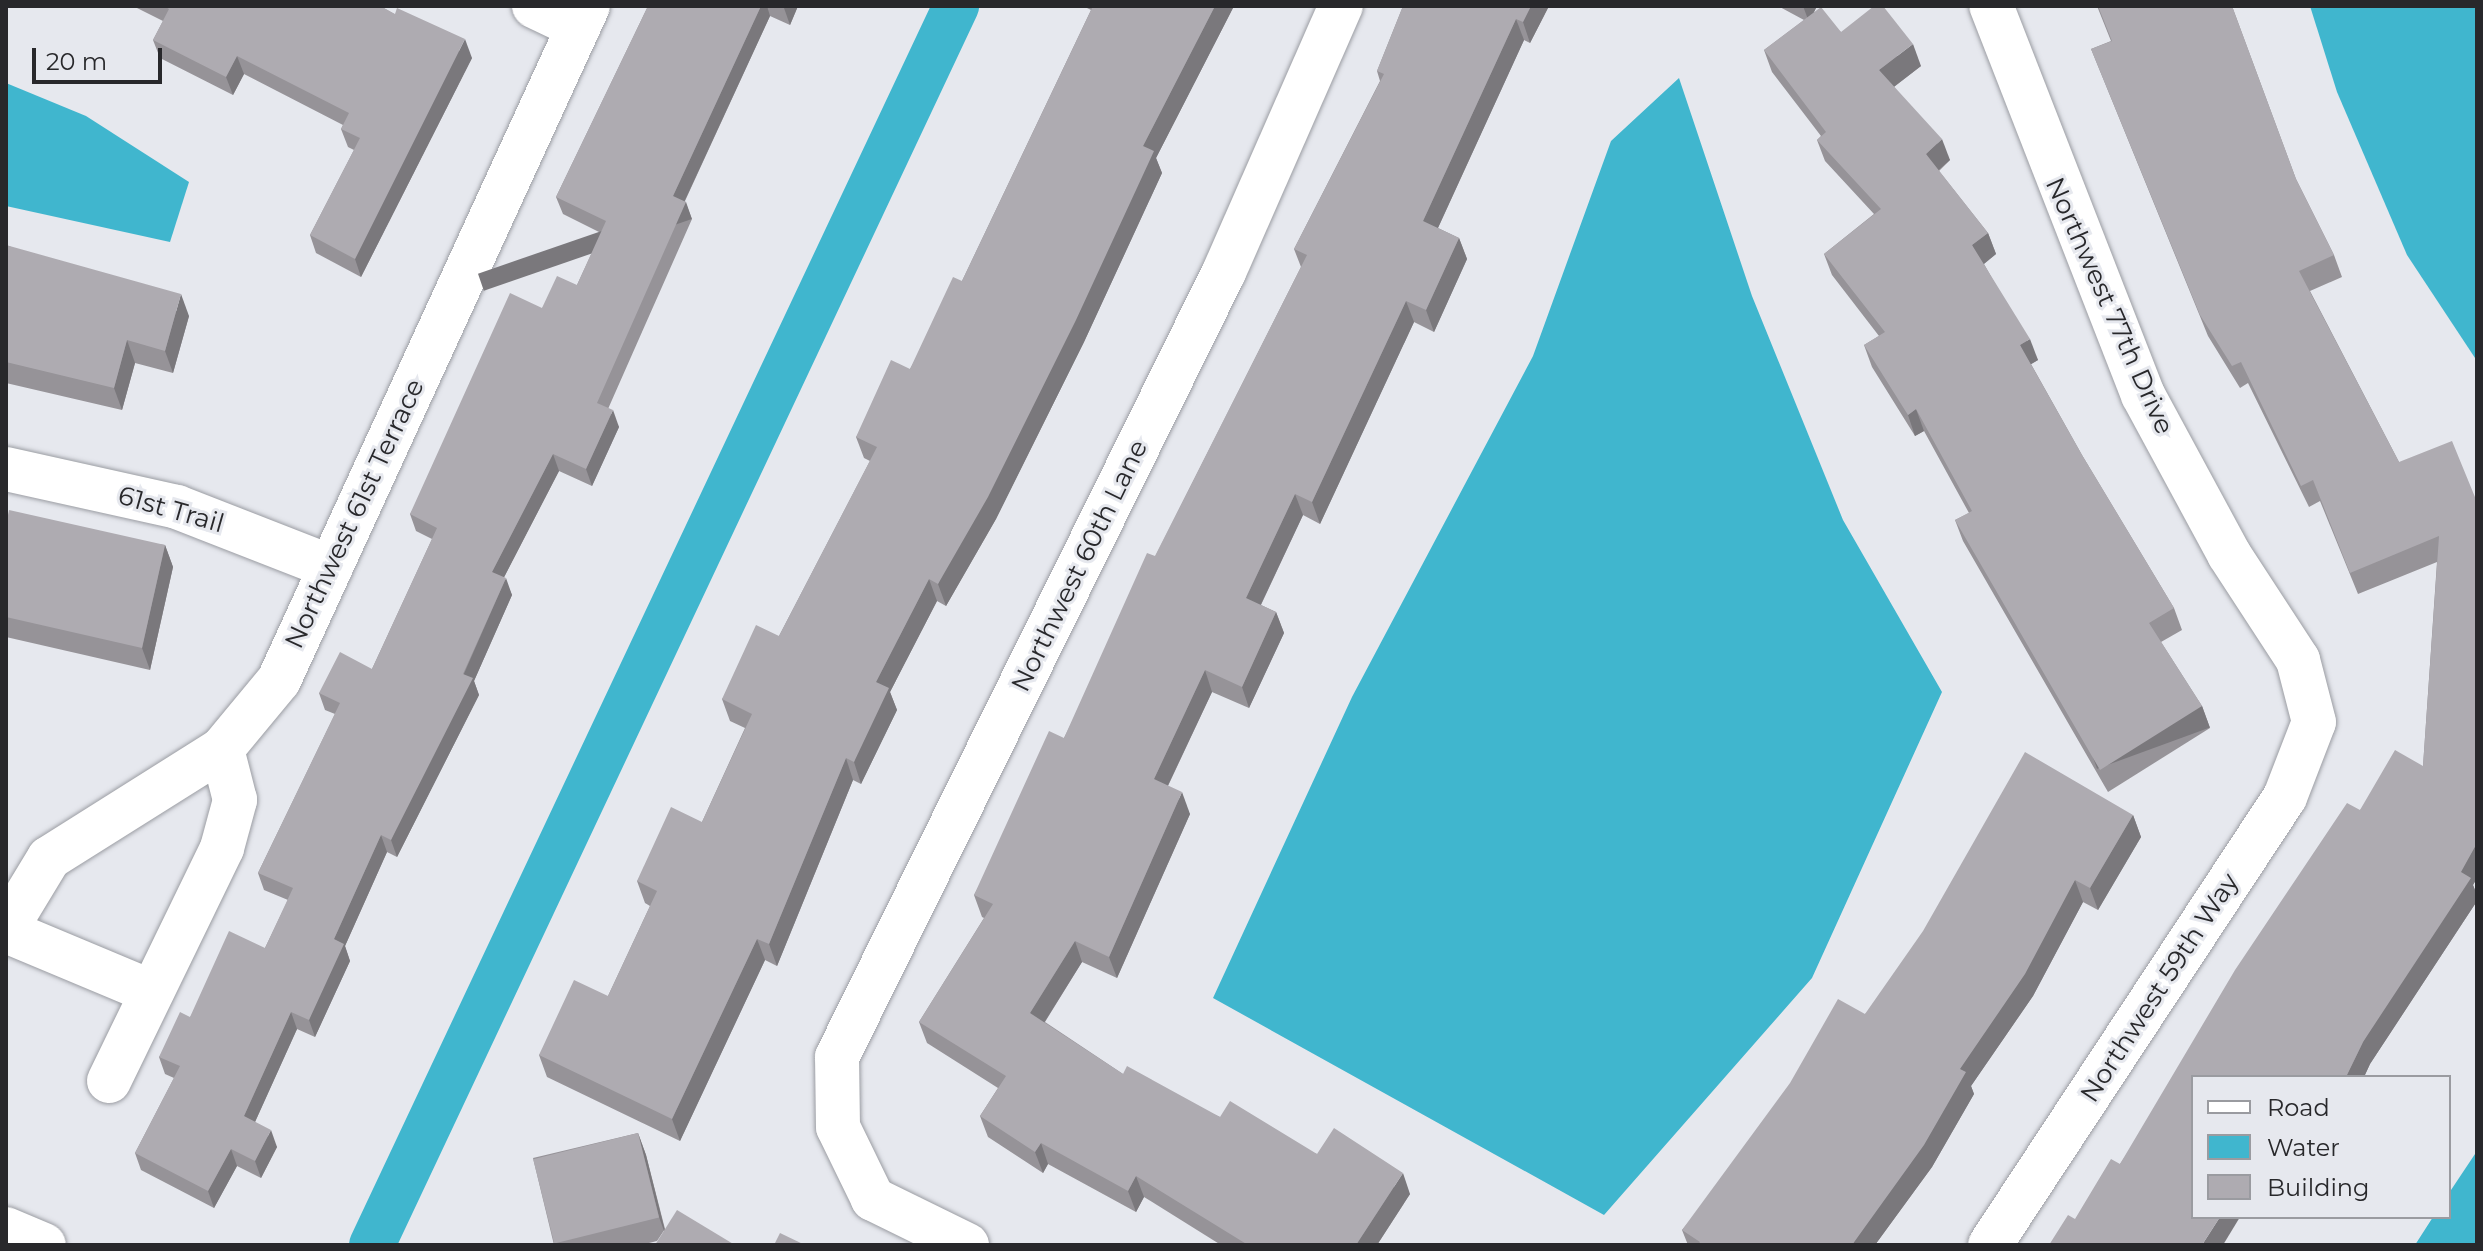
<!DOCTYPE html>
<style>
body{margin:0}
#map{position:relative;width:2483px;height:1251px;overflow:hidden;background:#e6e8ee;font-family:Montserrat,sans-serif}
div>[style]{position:absolute}
[style*='--x']{left:calc(var(--x)*1px);top:calc(var(--y)*1px);width:calc(var(--w)*1px);rotate:calc(var(--a)*1deg)}
.water>*{inset:0;background:#40b6ce}
.canal>*{height:46px;margin:-23px;padding:0 23px;transform-origin:23px;border-radius:23px;background:#40b6ce}
.roads{filter:drop-shadow(0 0 2px #9b9da3) drop-shadow(0 0 2px #9b9da3)}
.minor>*{height:44px;margin:-22px;padding:0 22px;transform-origin:22px;border-radius:22px;background:#fff}
.wall>*{inset:0;background:#969398}
.shaded-wall>*{inset:0;background:#7a787c;transform-origin:0 0}
.building>*{inset:0;background:#aeabb1;transform-origin:0 0}
span{translate:-50% -50%;white-space:nowrap;text-align:center;line-height:1.15;-webkit-text-stroke:6px #e6e8ee;paint-order:stroke}
.street-label{font-size:26px;color:#28282b}
.frame{position:absolute;inset:0;border:8px solid #28282b;pointer-events:none}
.legend{position:absolute;left:2191px;top:1075px;width:260px;height:144px;box-sizing:border-box;background:#e6e8ee;border:2px solid #9a9ba0;margin:0;padding:10px 14px;list-style:none;font-size:24px;color:#28282b}
.legend li{display:flex;align-items:center;gap:16px;height:40px}
.legend b{width:40px;border:2px solid #9a9ba0}
.scale{position:absolute;left:32px;top:48px;width:130px;height:36px;box-sizing:border-box;border:4px solid #28282b;border-top:0;padding-left:10px;font-size:24px;line-height:28px;white-space:nowrap;color:#28282b;-webkit-text-stroke:6px #e6e8ee;paint-order:stroke}
</style>
<div id="map">
<div class="water">
<i style="clip-path:polygon(2310px 6px,2477px 6px,2477px 361px,2407px 255px,2337px 92px)"></i>
<i style="clip-path:polygon(1679px 78px,1752px 296px,1843px 520px,1942px 692px,1812px 978px,1604px 1215px,1213px 998px,1352px 697px,1533px 356px,1611px 141px)"></i>
<i style="clip-path:polygon(6px 83px,86px 116px,189px 182px,170px 242px,6px 206px)"></i>
<i style="clip-path:polygon(2477px 1151px,2477px 1245px,2415px 1245px,2433px 1217px,2449px 1217px,2449px 1193px)"></i>
</div>
<div class="canal">
<i style="--x:372;--y:1245;--w:1370;--a:-64.76"></i>
</div>
<div class="roads">
<div class="minor">
<i style="--x:534;--y:6;--w:49;--a:25.5"></i>
<i style="--x:6;--y:469;--w:175;--a:12.5"></i>
<i style="--x:177;--y:507;--w:165;--a:21.3"></i>
<i style="--x:6;--y:929;--w:83;--a:-58.8"></i>
<i style="--x:49;--y:858;--w:204;--a:-32.2"></i>
<i style="--x:222;--y:749;--w:89;--a:-50.4"></i>
<i style="--x:279;--y:680;--w:741;--a:-65.37"></i>
<i style="--x:6;--y:931;--w:158;--a:22.7"></i>
<i style="--x:109;--y:1081;--w:259;--a:-64.1"></i>
<i style="--x:222;--y:848;--w:50;--a:-74.8"></i>
<i style="--x:235;--y:800;--w:53;--a:-104.3"></i>
<i style="--x:6;--y:1229;--w:41;--a:22.8"></i>
<i style="--x:967;--y:1245;--w:105;--a:-153.9"></i>
<i style="--x:873;--y:1199;--w:80;--a:-115.9"></i>
<i style="--x:838;--y:1127;--w:70;--a:-90.8"></i>
<i style="--x:837;--y:1057;--w:875;--a:-63.76"></i>
<i style="--x:1224;--y:272;--w:291;--a:-66.3"></i>
<i style="--x:1990;--y:1245;--w:536;--a:-56.64"></i>
<i style="--x:2285;--y:797;--w:80;--a:-68.9"></i>
<i style="--x:2314;--y:722;--w:64;--a:-104.5"></i>
<i style="--x:2298;--y:660;--w:126;--a:-123.1"></i>
<i style="--x:2229;--y:554;--w:181;--a:-118.4"></i>
<i style="--x:2143;--y:395;--w:418;--a:-111.3"></i>
</div>
</div>
<div class="wall">
<i style="clip-path:polygon(133px 6px,380px 6px,472px 58px,361px 277px,316px 253px,310px 235px,354px 150px,348px 147px,341px 129px,343px 125px,244px 74px,233px 95px,160px 58px,153px 40px,163px 21px)"></i>
<i style="clip-path:polygon(648px 6px,798px 6px,790px 25px,770px 16px,685px 201px,692px 219px,608px 409px,619px 427px,592px 486px,559px 471px,504px 577px,512px 595px,474px 681px,479px 695px,397px 857px,387px 852px,345px 946px,350px 961px,315px 1037px,297px 1029px,255px 1122px,277px 1147px,261px 1178px,237px 1166px,214px 1208px,141px 1170px,135px 1153px,174px 1078px,165px 1074px,159px 1057px,190px 1017px,265px 948px,288px 900px,264px 890px,258px 873px,335px 714px,325px 710px,319px 693px,372px 669px,432px 539px,416px 531px,410px 514px,542px 308px,577px 285px,601px 233px,563px 214px,556px 197px)"></i>
<i style="clip-path:polygon(1083px 6px,1234px 6px,1156px 158px,1162px 173px,1084px 342px,996px 519px,946px 606px,937px 601px,890px 692px,897px 710px,861px 784px,853px 780px,777px 966px,765px 960px,680px 1141px,547px 1077px,539px 1055px,608px 996px,650px 906px,645px 903px,637px 881px,702px 822px,745px 728px,730px 721px,722px 699px,779px 636px,870px 461px,864px 458px,856px 437px,910px 369px,962px 281px,1091px 10px)"></i>
<i style="clip-path:polygon(1403px 6px,1549px 6px,1530px 43px,1524px 40px,1438px 228px,1459px 238px,1467px 259px,1434px 332px,1414px 322px,1320px 524px,1303px 515px,1261px 605px,1276px 612px,1284px 633px,1249px 708px,1212px 692px,1168px 786px,1190px 814px,1117px 978px,1082px 962px,1045px 1022px,1123px 1074px,1220px 1117px,1317px 1154px,1410px 1194px,1377px 1245px,1221px 1245px,1144px 1197px,1136px 1212px,1048px 1164px,1043px 1173px,988px 1137px,980px 1116px,998px 1088px,927px 1043px,919px 1022px,984px 918px,982px 917px,974px 895px,1064px 738px,1301px 267px,1294px 249px,1380px 81px,1377px 71px)"></i>
<i style="clip-path:polygon(1778px 6px,1817px 6px,1814px 12px,1841px 32px,1921px 66px,1894px 87px,1950px 160px,1939px 171px,1988px 233px,1996px 254px,1984px 264px,2038px 360px,2031px 364px,2082px 455px,2174px 608px,2182px 630px,2161px 642px,2202px 706px,2210px 728px,2108px 792px,1963px 541px,1955px 520px,1969px 513px,1924px 431px,1915px 436px,1872px 367px,1864px 345px,1879px 336px,1832px 275px,1824px 254px,1874px 214px,1825px 161px,1817px 140px,1821px 136px,1772px 72px,1764px 50px,1804px 20px)"></i>
<i style="clip-path:polygon(2097px 6px,2232px 6px,2296px 179px,2334px 255px,2342px 277px,2310px 291px,2399px 462px,2477px 502px,2477px 878px,2473px 885px,2477px 895px,2477px 901px,2370px 1064px,2364px 1077px,2193px 1077px,2075px 1219px,2120px 1164px,2360px 810px,2423px 766px,2437px 562px,2358px 594px,2320px 501px,2309px 507px,2248px 383px,2240px 388px,2208px 336px,2091px 49px,2111px 41px)"></i>
<i style="clip-path:polygon(6px 245px,189px 316px,173px 373px,135px 363px,122px 410px,6px 383px)"></i>
<i style="clip-path:polygon(6px 525px,165px 545px,173px 567px,150px 670px,6px 637px)"></i>
<i style="clip-path:polygon(2133px 815px,2141px 837px,2098px 910px,2083px 902px,2033px 996px,1971px 1086px,1974px 1094px,1932px 1167px,1875px 1245px,1688px 1245px,1682px 1230px,1865px 1014px)"></i>
<i style="clip-path:polygon(638px 1133px,646px 1155px,665px 1229px,657px 1241px,641px 1245px,554px 1245px,533px 1158px)"></i>
</div>
<div class="shaded-wall">
<i style="clip-path:polygon(761px 6px,767px 6px,770px 16px,679px 213px,673px 196px)"></i>
<i style="clip-path:polygon(784px 6px,798px 6px,790px 25px,784px 8px)"></i>
<i style="clip-path:polygon(1215px 6px,1234px 6px,1156px 158px,1162px 173px,1084px 342px,996px 519px,946px 606px,938px 584px,1143px 146px)"></i>
<i style="clip-path:polygon(1531px 6px,1549px 6px,1530px 43px,1523px 22px)"></i>
<i style="clip-path:polygon(1803px 6px,1817px 6px,1809px 22px)"></i>
<i style="clip-path:polygon(1516px 19px,1524px 40px,1431px 243px,1423px 221px)"></i>
<i style="clip-path:polygon(465px 39px,472px 58px,361px 277px,355px 259px)"></i>
<i style="clip-path:polygon(1913px 44px,1921px 66px,1887px 92px,1879px 70px)"></i>
<i style="clip-path:polygon(237px 56px,244px 74px,233px 95px,226px 77px)"></i>
<i style="clip-path:polygon(1942px 139px,1950px 160px,1933px 175px,1926px 154px)"></i>
<i style="left:686px;top:202px;width:18px;height:220px;rotate:71deg"></i>
<i style="clip-path:polygon(1988px 233px,1996px 254px,1980px 267px,1972px 245px)"></i>
<i style="clip-path:polygon(1459px 238px,1467px 259px,1434px 332px,1426px 310px)"></i>
<i style="clip-path:polygon(181px 294px,189px 316px,173px 373px,165px 351px)"></i>
<i style="clip-path:polygon(1406px 301px,1414px 322px,1320px 524px,1312px 502px)"></i>
<i style="clip-path:polygon(2030px 339px,2038px 360px,2028px 366px,2020px 345px)"></i>
<i style="clip-path:polygon(127px 340px,135px 363px,122px 410px,114px 388px)"></i>
<i style="clip-path:polygon(1916px 409px,1924px 431px,1915px 436px,1908px 415px)"></i>
<i style="clip-path:polygon(613px 410px,619px 427px,592px 486px,586px 469px)"></i>
<i style="clip-path:polygon(553px 454px,559px 471px,498px 589px,492px 572px)"></i>
<i style="clip-path:polygon(1295px 494px,1303px 515px,1254px 619px,1246px 598px)"></i>
<i style="clip-path:polygon(165px 545px,173px 567px,150px 670px,142px 648px)"></i>
<i style="clip-path:polygon(506px 578px,512px 595px,474px 681px,479px 695px,397px 857px,391px 840px)"></i>
<i style="clip-path:polygon(929px 579px,937px 601px,890px 692px,897px 710px,861px 784px,854px 762px,876px 682px)"></i>
<i style="clip-path:polygon(1276px 612px,1284px 633px,1249px 708px,1242px 687px)"></i>
<i style="clip-path:polygon(1205px 670px,1212px 692px,1161px 800px,1154px 779px)"></i>
<i style="left:2202px;top:706px;width:23px;height:120px;rotate:70deg"></i>
<i style="clip-path:polygon(846px 758px,853px 780px,777px 966px,769px 944px)"></i>
<i style="clip-path:polygon(1182px 792px,1190px 814px,1117px 978px,1109px 957px)"></i>
<i style="clip-path:polygon(2133px 815px,2141px 837px,2098px 910px,2090px 888px)"></i>
<i style="clip-path:polygon(381px 835px,387px 852px,345px 946px,350px 961px,315px 1037px,309px 1020px,334px 939px)"></i>
<i style="clip-path:polygon(2477px 843px,2477px 878px,2473px 885px,2477px 895px,2477px 901px,2370px 1064px,2364px 1077px,2346px 1077px,2363px 1042px)"></i>
<i style="clip-path:polygon(2075px 880px,2083px 902px,2033px 996px,1971px 1086px,1974px 1094px,1932px 1167px,1875px 1245px,1852px 1245px)"></i>
<i style="clip-path:polygon(757px 939px,765px 960px,680px 1141px,672px 1119px)"></i>
<i style="clip-path:polygon(1075px 941px,1082px 962px,1037px 1034px,1030px 1013px)"></i>
<i style="clip-path:polygon(291px 1012px,297px 1029px,250px 1133px,244px 1116px)"></i>
<i style="clip-path:polygon(271px 1130px,277px 1147px,261px 1178px,255px 1161px)"></i>
<i style="clip-path:polygon(638px 1133px,646px 1155px,667px 1239px,659px 1217px)"></i>
<i style="clip-path:polygon(1041px 1143px,1048px 1164px,1043px 1173px,1035px 1152px)"></i>
<i style="clip-path:polygon(231px 1149px,237px 1166px,214px 1208px,208px 1191px)"></i>
<i style="clip-path:polygon(1403px 1173px,1410px 1194px,1377px 1245px,1356px 1245px)"></i>
<i style="clip-path:polygon(1136px 1176px,1144px 1197px,1136px 1212px,1128px 1191px)"></i>
<i style="clip-path:polygon(2220px 1217px,2240px 1217px,2223px 1245px,2202px 1245px)"></i>
</div>
<div class="building">
<i style="clip-path:polygon(164px 6px,380px 6px,395px 14px,397px 8px,465px 39px,355px 259px,310px 235px,360px 138px,341px 129px,349px 113px,237px 56px,226px 77px,153px 40px,169px 9px)"></i>
<i style="clip-path:polygon(648px 6px,761px 6px,673px 196px,686px 202px,597px 403px,613px 410px,586px 469px,553px 454px,492px 572px,506px 578px,463px 674px,473px 678px,391px 840px,381px 835px,334px 939px,344px 944px,309px 1020px,291px 1012px,244px 1116px,271px 1130px,255px 1161px,231px 1149px,208px 1191px,135px 1153px,180px 1066px,159px 1057px,180px 1012px,190px 1017px,229px 931px,265px 948px,293px 888px,258px 873px,340px 703px,319px 693px,340px 652px,372px 669px,437px 528px,410px 514px,510px 293px,542px 308px,557px 276px,577px 285px,606px 221px,556px 197px)"></i>
<i style="clip-path:polygon(1093px 6px,1215px 6px,1143px 146px,1154px 151px,1076px 320px,988px 497px,938px 584px,929px 579px,876px 682px,889px 688px,854px 762px,846px 758px,769px 944px,757px 939px,672px 1119px,539px 1055px,574px 980px,608px 996px,657px 891px,637px 881px,671px 807px,702px 822px,752px 714px,722px 699px,756px 625px,779px 636px,877px 447px,856px 437px,891px 360px,910px 369px,953px 277px,962px 281px)"></i>
<i style="clip-path:polygon(1403px 6px,1531px 6px,1523px 22px,1516px 19px,1423px 221px,1459px 238px,1426px 310px,1406px 301px,1312px 502px,1295px 494px,1246px 598px,1276px 612px,1242px 687px,1205px 670px,1154px 779px,1182px 792px,1109px 957px,1075px 941px,1030px 1013px,1123px 1074px,1127px 1066px,1220px 1117px,1230px 1101px,1317px 1154px,1334px 1128px,1403px 1173px,1356px 1245px,1248px 1245px,1136px 1176px,1128px 1191px,1041px 1143px,1035px 1152px,980px 1116px,1006px 1076px,919px 1022px,993px 904px,974px 895px,1049px 731px,1064px 738px,1147px 553px,1155px 556px,1307px 255px,1294px 249px,1384px 74px,1377px 71px)"></i>
<i style="clip-path:polygon(1874px 6px,1883px 6px,1913px 44px,1879px 70px,1942px 139px,1926px 154px,1988px 233px,1972px 245px,2030px 339px,2020px 345px,2082px 455px,2174px 608px,2149px 623px,2202px 706px,2100px 770px,1955px 520px,1972px 511px,1916px 409px,1908px 415px,1864px 345px,1885px 332px,1824px 254px,1881px 209px,1817px 140px,1826px 132px,1764px 50px,1821px 7px,1841px 32px)"></i>
<i style="clip-path:polygon(2098px 6px,2232px 6px,2296px 179px,2334px 255px,2299px 271px,2399px 462px,2452px 441px,2477px 502px,2477px 843px,2461px 872px,2471px 878px,2363px 1042px,2346px 1077px,2193px 1077px,2193px 1217px,2220px 1217px,2202px 1245px,2049px 1245px,2068px 1215px,2075px 1219px,2111px 1159px,2120px 1164px,2235px 970px,2347px 803px,2360px 810px,2395px 750px,2423px 766px,2439px 536px,2350px 573px,2313px 480px,2301px 486px,2241px 362px,2232px 366px,2200px 315px,2091px 49px,2112px 41px)"></i>
<i style="clip-path:polygon(6px 245px,181px 294px,165px 351px,127px 340px,114px 388px,6px 362px)"></i>
<i style="clip-path:polygon(9px 510px,165px 545px,142px 648px,6px 617px,6px 525px)"></i>
<i style="clip-path:polygon(2025px 752px,2133px 815px,2090px 888px,2075px 880px,2025px 974px,1960px 1069px,1966px 1072px,1924px 1145px,1852px 1245px,1698px 1245px,1700px 1242px,1682px 1230px,1790px 1083px,1838px 999px,1865px 1014px,1923px 931px)"></i>
<i style="left:638px;top:1133px;width:87px;height:108px;rotate:76deg"></i>
<i style="clip-path:polygon(677px 1210px,735px 1245px,655px 1245px)"></i>
<i style="clip-path:polygon(780px 1233px,805px 1245px,774px 1245px)"></i>
</div>
<div class="street-label">
<span style="left:2109px;top:306px;rotate:66deg">Northwest 77th Drive</span>
<span style="left:171px;top:510px;rotate:16deg">61st Trail</span>
<span style="left:355px;top:514px;rotate:-65deg">Northwest 61st Terrace</span>
<span style="left:1080px;top:566px;rotate:-64deg">Northwest 60th Lane</span>
<span style="left:2160px;top:988px;rotate:-57deg">Northwest 59th Way</span>
</div>
<div class="frame"></div>
<ul class="legend">
<li><b style="height:10px;background:#fff"></b>Road</li>
<li><b style="height:22px;background:#40b6ce"></b>Water</li>
<li><b style="height:22px;background:#aeabb1"></b>Building</li>
</ul>
<div class="scale">20 m</div>
</div>
